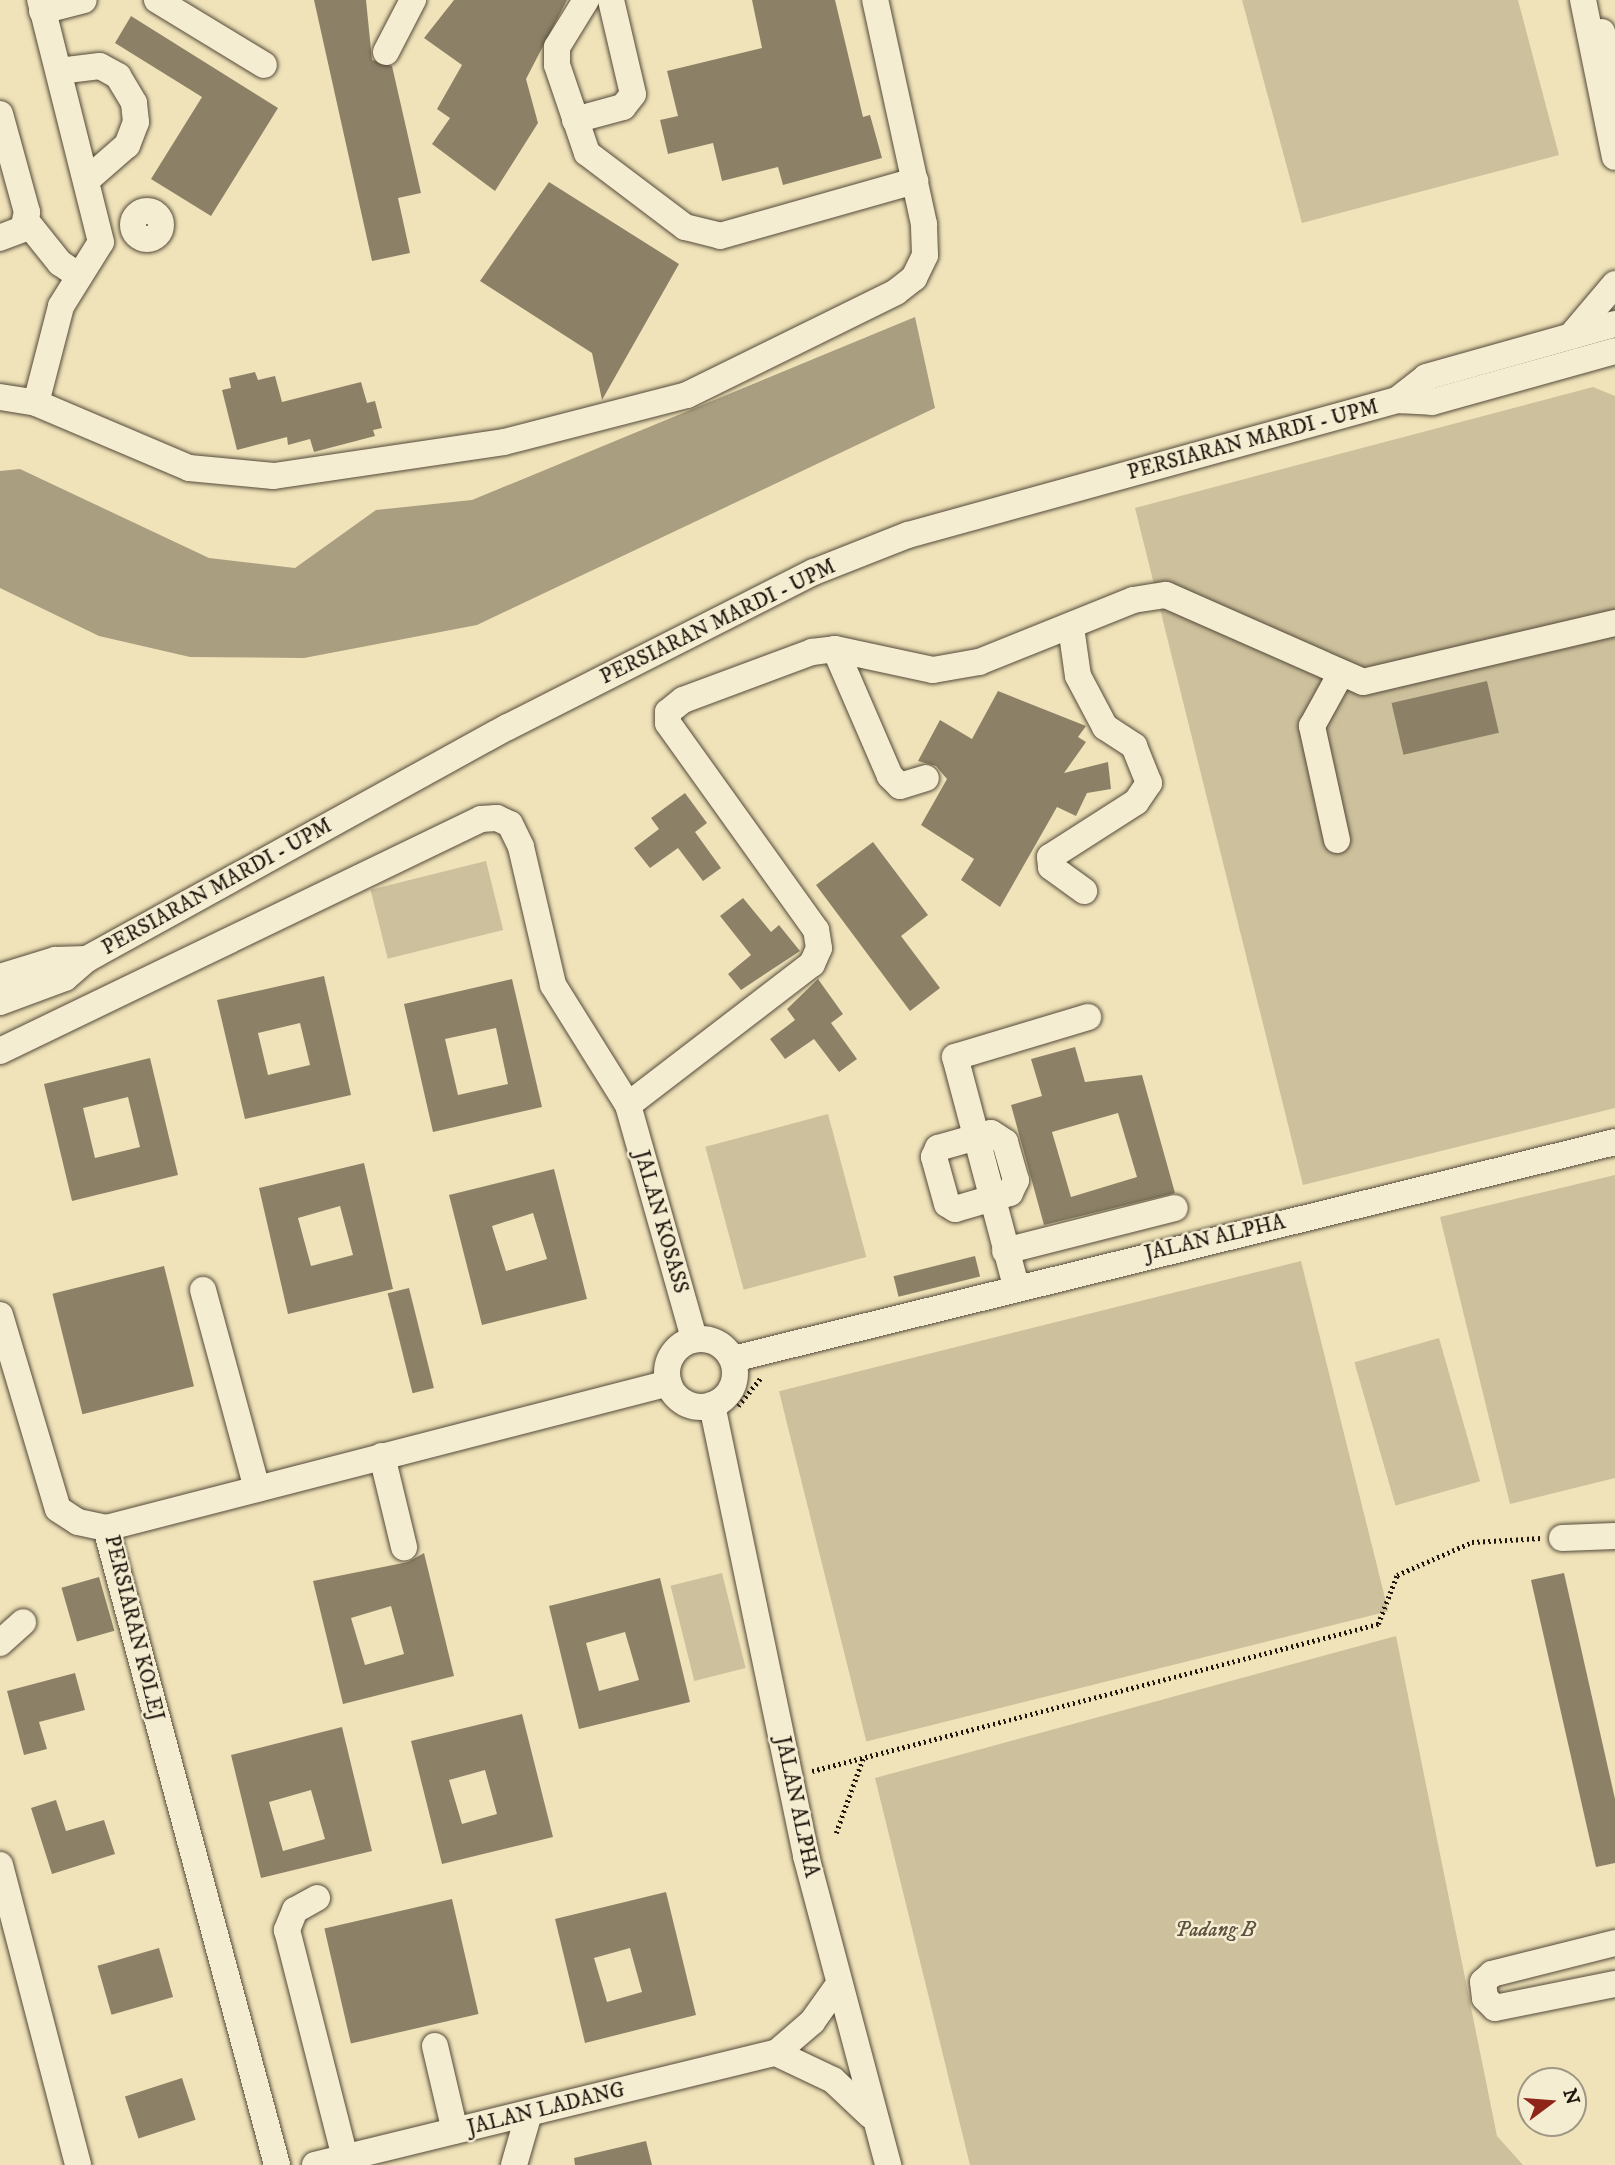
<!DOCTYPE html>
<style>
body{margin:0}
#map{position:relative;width:1615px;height:2165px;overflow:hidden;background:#f0e3b9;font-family:"IM FELL DW Pica",serif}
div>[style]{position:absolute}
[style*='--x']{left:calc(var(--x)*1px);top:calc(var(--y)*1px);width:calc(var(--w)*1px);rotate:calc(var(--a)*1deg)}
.green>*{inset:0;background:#cdc09c;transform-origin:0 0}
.water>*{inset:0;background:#a99e7f}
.building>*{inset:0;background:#8c8167;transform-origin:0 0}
.path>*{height:4.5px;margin-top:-2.25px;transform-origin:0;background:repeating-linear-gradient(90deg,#20170f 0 2px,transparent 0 5.5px)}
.roads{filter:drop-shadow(0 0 2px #544a3a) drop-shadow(0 0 2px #544a3a)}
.minor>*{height:26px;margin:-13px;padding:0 13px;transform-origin:13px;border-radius:13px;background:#f5edd2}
.minor>.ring{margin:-13px;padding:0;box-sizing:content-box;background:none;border:26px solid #f5edd2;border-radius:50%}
span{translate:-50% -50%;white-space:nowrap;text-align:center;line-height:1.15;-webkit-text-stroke:5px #f5edd2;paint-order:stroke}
.street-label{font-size:21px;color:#20170f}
.park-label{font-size:21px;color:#5d5240;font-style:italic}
.north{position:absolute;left:1517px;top:2067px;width:70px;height:70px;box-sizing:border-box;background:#f5edd2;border:2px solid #a09784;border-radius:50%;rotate:74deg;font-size:19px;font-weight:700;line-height:28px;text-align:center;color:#20170f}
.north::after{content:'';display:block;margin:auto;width:24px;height:32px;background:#8f2418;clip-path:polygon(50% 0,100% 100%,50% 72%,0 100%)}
</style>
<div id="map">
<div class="green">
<i style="clip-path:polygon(1242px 0,1518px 0,1559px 155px,1302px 223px)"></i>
<i style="clip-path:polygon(1593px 387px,1615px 396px,1615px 1108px,1303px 1185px,1135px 508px)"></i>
<i style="left:486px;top:861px;width:71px;height:119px;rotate:76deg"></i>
<i style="left:828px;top:1114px;width:148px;height:127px;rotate:75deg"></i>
<i style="clip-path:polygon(1615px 1175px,1615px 1478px,1510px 1504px,1440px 1217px)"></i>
<i style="left:1301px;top:1261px;width:361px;height:538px;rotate:76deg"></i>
<i style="left:1439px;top:1338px;width:149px;height:88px;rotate:74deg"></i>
<i style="left:722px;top:1573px;width:98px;height:53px;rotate:76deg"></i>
<i style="clip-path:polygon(1396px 1636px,1497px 2136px,1523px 2165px,970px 2165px,875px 1778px)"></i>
</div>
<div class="water">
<i style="clip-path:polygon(915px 317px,935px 408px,477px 625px,304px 658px,190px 657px,99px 636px,0 588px,0 471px,20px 469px,209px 558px,295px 568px,376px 510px,472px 500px)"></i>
</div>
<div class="building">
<i style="clip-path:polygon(314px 0,366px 0,372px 60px,392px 66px,421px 193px,398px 198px,410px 253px,372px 261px)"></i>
<i style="clip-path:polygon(454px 0,567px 0,526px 79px,538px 123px,495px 191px,432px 144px,450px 118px,437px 109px,462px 65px,424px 38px)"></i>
<i style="clip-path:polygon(752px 0,835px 0,863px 117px,870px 115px,882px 158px,783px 185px,778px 167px,722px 181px,713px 143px,668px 154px,660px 120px,678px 116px,667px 71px,762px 48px)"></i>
<i style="clip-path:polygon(131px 16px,278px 108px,211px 216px,151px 179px,202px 97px,115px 43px)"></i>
<i style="clip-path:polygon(549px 182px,679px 264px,602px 400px,592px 353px,480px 281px)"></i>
<i style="clip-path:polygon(255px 372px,258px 380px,275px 376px,282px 402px,361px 382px,367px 403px,375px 401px,382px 428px,373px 430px,375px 436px,314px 452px,310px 439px,288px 445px,287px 437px,237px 450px,222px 390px,231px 388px,229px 378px)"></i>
<i style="left:1487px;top:681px;width:53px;height:98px;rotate:77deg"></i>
<i style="clip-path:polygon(998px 691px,1086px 726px,1078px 737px,1086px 742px,1064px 773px,1108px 762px,1111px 789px,1087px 793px,1076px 816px,1057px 807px,1000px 907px,961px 880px,974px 859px,921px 825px,947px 779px,936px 766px,918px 761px,940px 720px,972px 739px)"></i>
<i style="clip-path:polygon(685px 793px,707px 823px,695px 832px,721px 868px,703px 881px,678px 848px,650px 868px,634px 848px,659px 829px,651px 818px)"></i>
<i style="clip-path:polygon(873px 842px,928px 915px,901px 936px,940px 988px,910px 1011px,816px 885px)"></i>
<i style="clip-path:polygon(743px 898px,771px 932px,779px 925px,800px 951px,741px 990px,728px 974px,751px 955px,720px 916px)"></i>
<i style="clip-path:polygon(evenodd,324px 976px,351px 1095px,245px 1119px,217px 1000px,324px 976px,300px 1023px,310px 1065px,268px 1075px,258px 1033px,300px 1023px)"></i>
<i style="clip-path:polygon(evenodd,512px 979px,542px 1107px,433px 1132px,404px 1004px,512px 979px,496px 1028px,508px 1084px,458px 1095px,445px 1039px,496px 1028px)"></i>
<i style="clip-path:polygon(818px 979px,843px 1014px,831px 1023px,857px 1059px,839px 1072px,814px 1039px,785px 1059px,770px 1039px,795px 1020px,787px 1009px)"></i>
<i style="clip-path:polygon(evenodd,1075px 1047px,1085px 1082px,1142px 1075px,1175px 1193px,1044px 1225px,1011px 1105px,1042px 1096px,1031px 1059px,1075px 1047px,1118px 1113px,1137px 1177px,1071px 1197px,1052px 1132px,1118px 1113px)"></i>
<i style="clip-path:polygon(evenodd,150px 1058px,178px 1175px,72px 1201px,44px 1084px,150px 1058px,128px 1097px,140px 1147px,95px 1158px,83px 1108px,128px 1097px)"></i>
<i style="clip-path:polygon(evenodd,364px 1163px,393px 1289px,288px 1314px,259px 1188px,364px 1163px,340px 1206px,353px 1255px,311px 1266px,298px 1218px,340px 1206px)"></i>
<i style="clip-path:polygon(evenodd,554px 1169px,587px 1299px,482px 1325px,449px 1195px,554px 1169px,533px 1213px,547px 1259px,506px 1271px,492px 1226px,533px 1213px)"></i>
<i style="left:975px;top:1256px;width:21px;height:84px;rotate:76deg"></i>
<i style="left:164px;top:1266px;width:124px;height:115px;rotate:76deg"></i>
<i style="left:409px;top:1288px;width:103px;height:22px;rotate:76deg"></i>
<i style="clip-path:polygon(evenodd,424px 1553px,454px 1676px,343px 1704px,313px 1581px,408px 1562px,424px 1553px,391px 1606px,404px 1654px,365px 1665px,351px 1618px,391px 1606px)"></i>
<i style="clip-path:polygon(1564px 1573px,1615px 1799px,1615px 1863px,1596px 1867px,1531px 1580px)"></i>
<i style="left:99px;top:1577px;width:56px;height:39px;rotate:74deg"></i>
<i style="clip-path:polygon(evenodd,660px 1578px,690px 1702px,579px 1729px,549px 1606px,660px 1578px,625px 1632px,639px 1680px,599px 1691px,586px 1643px,625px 1632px)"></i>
<i style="clip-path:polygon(75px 1673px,85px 1710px,39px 1722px,47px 1749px,24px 1755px,7px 1691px)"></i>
<i style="clip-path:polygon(evenodd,522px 1714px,553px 1837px,442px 1864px,411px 1741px,522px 1714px,485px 1770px,497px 1814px,462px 1824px,449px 1780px,485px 1770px)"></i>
<i style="clip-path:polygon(evenodd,342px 1727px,372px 1851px,261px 1878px,231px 1755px,342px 1727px,311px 1790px,325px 1839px,283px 1851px,269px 1802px,311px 1790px)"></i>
<i style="clip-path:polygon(56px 1800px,66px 1831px,104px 1820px,115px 1854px,52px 1874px,31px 1808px)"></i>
<i style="clip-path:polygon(evenodd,666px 1892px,696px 2015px,585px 2043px,555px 1919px,666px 1892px,630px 1948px,642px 1992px,607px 2002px,594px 1958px,630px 1948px)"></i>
<i style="left:452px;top:1899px;width:118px;height:131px;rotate:77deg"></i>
<i style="left:159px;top:1948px;width:51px;height:64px;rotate:74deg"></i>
<i style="left:182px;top:2078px;width:44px;height:60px;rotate:72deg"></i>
<i style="clip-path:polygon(646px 2141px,652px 2165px,575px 2165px,574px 2158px)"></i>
</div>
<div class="path">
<i style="--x:738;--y:1406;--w:36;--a:-51"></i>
<i style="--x:812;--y:1771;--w:585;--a:-14.56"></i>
<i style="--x:1378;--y:1624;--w:53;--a:-68.8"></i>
<i style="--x:1397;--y:1575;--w:82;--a:-23.7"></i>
<i style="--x:1472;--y:1542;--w:69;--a:-3.3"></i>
<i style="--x:836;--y:1833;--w:80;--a:-70.2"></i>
</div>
<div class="roads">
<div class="minor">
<i style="--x:157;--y:0;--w:125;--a:31.3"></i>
<i style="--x:586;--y:0;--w:55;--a:121.7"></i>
<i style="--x:557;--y:47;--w:18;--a:90"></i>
<i style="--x:557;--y:65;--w:93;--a:71.2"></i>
<i style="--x:587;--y:153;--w:123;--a:37.1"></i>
<i style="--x:685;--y:227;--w:36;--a:14"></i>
<i style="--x:720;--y:236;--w:203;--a:-15.8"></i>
<i style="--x:1583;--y:0;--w:160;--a:78.5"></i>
<i style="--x:42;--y:11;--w:43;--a:-14.7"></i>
<i style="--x:1602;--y:32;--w:49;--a:74.5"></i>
<i style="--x:386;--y:52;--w:59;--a:-62.6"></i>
<i style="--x:59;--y:71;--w:41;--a:-7"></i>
<i style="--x:100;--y:66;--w:21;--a:29"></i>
<i style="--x:118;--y:76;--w:31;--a:59"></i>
<i style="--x:134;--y:103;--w:19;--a:84"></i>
<i style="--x:136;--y:122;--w:25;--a:111"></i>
<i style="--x:127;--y:145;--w:52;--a:138.9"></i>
<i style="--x:0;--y:114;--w:102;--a:74.6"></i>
<i style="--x:27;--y:212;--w:17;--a:103"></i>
<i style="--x:23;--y:229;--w:25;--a:159"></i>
<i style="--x:575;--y:120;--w:50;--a:-15.2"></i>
<i style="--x:623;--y:107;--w:16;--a:-52"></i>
<i style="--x:633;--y:94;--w:97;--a:-103.2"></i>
<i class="ring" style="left:133px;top:211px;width:2px;height:2px"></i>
<i style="--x:27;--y:222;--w:53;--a:51.2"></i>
<i style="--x:60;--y:263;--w:23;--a:34"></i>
<i style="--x:1571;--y:336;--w:68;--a:-49.8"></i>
<i style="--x:0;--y:397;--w:36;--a:9"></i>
<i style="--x:36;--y:403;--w:166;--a:23"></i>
<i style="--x:189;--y:468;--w:85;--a:5.4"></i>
<i style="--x:274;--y:476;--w:232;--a:-8.4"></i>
<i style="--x:504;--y:442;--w:189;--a:-14.4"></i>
<i style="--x:687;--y:395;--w:233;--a:-26.2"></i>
<i style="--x:896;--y:292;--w:23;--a:-38"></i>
<i style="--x:914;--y:278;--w:25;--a:-64"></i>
<i style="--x:925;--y:255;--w:31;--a:-92"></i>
<i style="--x:924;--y:224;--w:229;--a:-102.3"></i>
<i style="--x:1397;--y:400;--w:37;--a:-38"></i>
<i style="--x:1426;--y:377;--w:196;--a:-15.7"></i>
<i style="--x:36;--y:403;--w:100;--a:-75.5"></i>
<i style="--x:61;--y:306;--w:75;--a:-58"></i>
<i style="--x:101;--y:242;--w:250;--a:-104.1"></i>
<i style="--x:1071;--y:627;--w:49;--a:81.9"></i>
<i style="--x:1078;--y:676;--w:58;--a:62.1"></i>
<i style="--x:1105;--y:727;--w:35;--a:33"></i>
<i style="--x:1134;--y:746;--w:40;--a:68"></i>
<i style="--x:1149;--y:783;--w:23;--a:124"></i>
<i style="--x:1136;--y:802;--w:102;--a:147.4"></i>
<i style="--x:1050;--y:857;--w:10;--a:84"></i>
<i style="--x:1051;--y:867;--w:41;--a:36"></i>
<i style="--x:835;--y:649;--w:138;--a:66.6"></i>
<i style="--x:890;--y:776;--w:14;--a:45"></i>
<i style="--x:900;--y:786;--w:27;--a:-17"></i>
<i style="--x:1337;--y:840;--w:117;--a:-102.4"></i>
<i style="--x:1312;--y:726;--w:58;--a:-61.2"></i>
<i style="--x:0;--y:977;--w:58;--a:-17.2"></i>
<i style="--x:55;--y:960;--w:32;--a:-2"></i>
<i style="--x:0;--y:1002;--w:69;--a:-20.3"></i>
<i style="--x:65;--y:978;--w:29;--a:-41"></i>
<i style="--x:87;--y:959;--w:481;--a:-28.9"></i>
<i style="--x:508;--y:727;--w:343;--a:-26.9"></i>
<i style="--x:814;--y:572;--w:101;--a:-21.5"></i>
<i style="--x:908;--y:535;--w:507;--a:-15.43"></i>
<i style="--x:1397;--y:400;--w:35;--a:3"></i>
<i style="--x:1432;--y:402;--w:190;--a:-15.6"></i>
<i style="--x:0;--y:1051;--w:534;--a:-25.75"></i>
<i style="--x:481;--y:819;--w:16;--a:-4"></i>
<i style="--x:497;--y:818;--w:14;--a:25"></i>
<i style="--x:510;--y:824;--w:25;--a:64"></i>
<i style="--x:521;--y:847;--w:142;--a:76.9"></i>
<i style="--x:553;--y:985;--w:142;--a:58"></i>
<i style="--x:628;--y:1105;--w:243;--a:74.2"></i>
<i style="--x:628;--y:1105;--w:232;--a:-37.5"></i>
<i style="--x:812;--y:964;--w:17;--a:-66"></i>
<i style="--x:819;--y:948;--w:18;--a:-99"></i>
<i style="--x:816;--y:930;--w:254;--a:-125.6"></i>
<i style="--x:668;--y:723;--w:11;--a:-90"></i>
<i style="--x:668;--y:712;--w:19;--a:-39"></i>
<i style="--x:683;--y:700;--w:138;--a:-20.4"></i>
<i style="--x:812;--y:652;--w:23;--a:-7"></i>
<i style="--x:835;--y:649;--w:100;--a:12.1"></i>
<i style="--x:933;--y:670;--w:47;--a:-9.9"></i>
<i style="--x:979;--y:662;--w:166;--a:-21.9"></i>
<i style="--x:1133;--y:600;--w:33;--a:-9"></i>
<i style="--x:1166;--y:595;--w:215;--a:23.8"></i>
<i style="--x:1363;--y:682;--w:259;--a:-13.2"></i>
<i style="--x:991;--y:1133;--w:17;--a:33"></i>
<i style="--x:1005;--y:1142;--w:40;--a:74"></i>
<i style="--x:1016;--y:1180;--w:14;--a:115"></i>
<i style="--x:1010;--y:1193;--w:57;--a:163.8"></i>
<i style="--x:955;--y:1209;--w:9;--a:-148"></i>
<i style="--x:947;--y:1204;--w:49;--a:-105.5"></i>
<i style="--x:934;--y:1157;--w:10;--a:-66"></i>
<i style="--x:938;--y:1148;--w:55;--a:-15.8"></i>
<i style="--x:1005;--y:1251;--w:175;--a:-14.2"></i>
<i style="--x:1016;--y:1286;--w:237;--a:-104.9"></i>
<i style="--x:955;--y:1057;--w:139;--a:-16.7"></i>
<i style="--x:203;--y:1290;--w:206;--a:74.8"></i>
<i style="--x:0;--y:1315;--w:202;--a:73.4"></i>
<i style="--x:58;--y:1509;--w:24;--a:33"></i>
<i style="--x:78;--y:1522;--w:29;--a:12"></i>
<i style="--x:106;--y:1528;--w:581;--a:-14.44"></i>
<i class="ring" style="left:667px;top:1339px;width:42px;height:42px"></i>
<i style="--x:733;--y:1359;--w:908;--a:-13.82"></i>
<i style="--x:712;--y:1405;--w:461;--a:78.2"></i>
<i style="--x:806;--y:1856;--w:320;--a:75.1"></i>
<i style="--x:382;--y:1456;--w:94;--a:76.4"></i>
<i style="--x:106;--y:1528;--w:660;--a:74.97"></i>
<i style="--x:1562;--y:1538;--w:53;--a:-2.2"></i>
<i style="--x:0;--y:1643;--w:31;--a:-42"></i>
<i style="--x:0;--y:1865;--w:310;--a:75.4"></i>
<i style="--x:317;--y:1898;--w:25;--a:151"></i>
<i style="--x:295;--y:1910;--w:22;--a:112"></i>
<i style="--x:287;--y:1930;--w:243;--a:75.7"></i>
<i style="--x:1615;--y:1943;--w:127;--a:165.9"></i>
<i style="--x:1492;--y:1974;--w:12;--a:138"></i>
<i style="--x:1483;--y:1982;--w:16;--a:83"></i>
<i style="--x:1485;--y:1998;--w:14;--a:45"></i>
<i style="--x:1495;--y:2008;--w:122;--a:-11.3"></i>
<i style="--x:435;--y:2046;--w:87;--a:76.8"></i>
<i style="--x:776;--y:2053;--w:63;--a:25.3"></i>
<i style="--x:833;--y:2080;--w:51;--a:43.4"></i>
<i style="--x:315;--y:2165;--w:474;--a:-13.7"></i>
<i style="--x:776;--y:2053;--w:48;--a:-40.7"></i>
<i style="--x:812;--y:2022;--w:43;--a:-54.5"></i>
<i style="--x:514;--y:2165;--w:54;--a:-73.9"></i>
</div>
</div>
<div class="street-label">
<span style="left:1253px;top:440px;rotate:-15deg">PERSIARAN MARDI - UPM</span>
<span style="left:718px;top:622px;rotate:-26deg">PERSIARAN MARDI - UPM</span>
<span style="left:217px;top:887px;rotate:-29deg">PERSIARAN MARDI - UPM</span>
<span style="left:661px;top:1222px;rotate:74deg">JALAN KOSASS</span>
<span style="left:1215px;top:1238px;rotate:-13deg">JALAN ALPHA</span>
<span style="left:134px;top:1628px;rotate:76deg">PERSIARAN KOLEJ</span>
<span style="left:797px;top:1807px;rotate:78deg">JALAN ALPHA</span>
<span style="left:546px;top:2109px;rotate:-14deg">JALAN LADANG</span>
</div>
<div class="park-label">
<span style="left:1215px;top:1930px">Padang B</span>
</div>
<div class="north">N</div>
</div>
